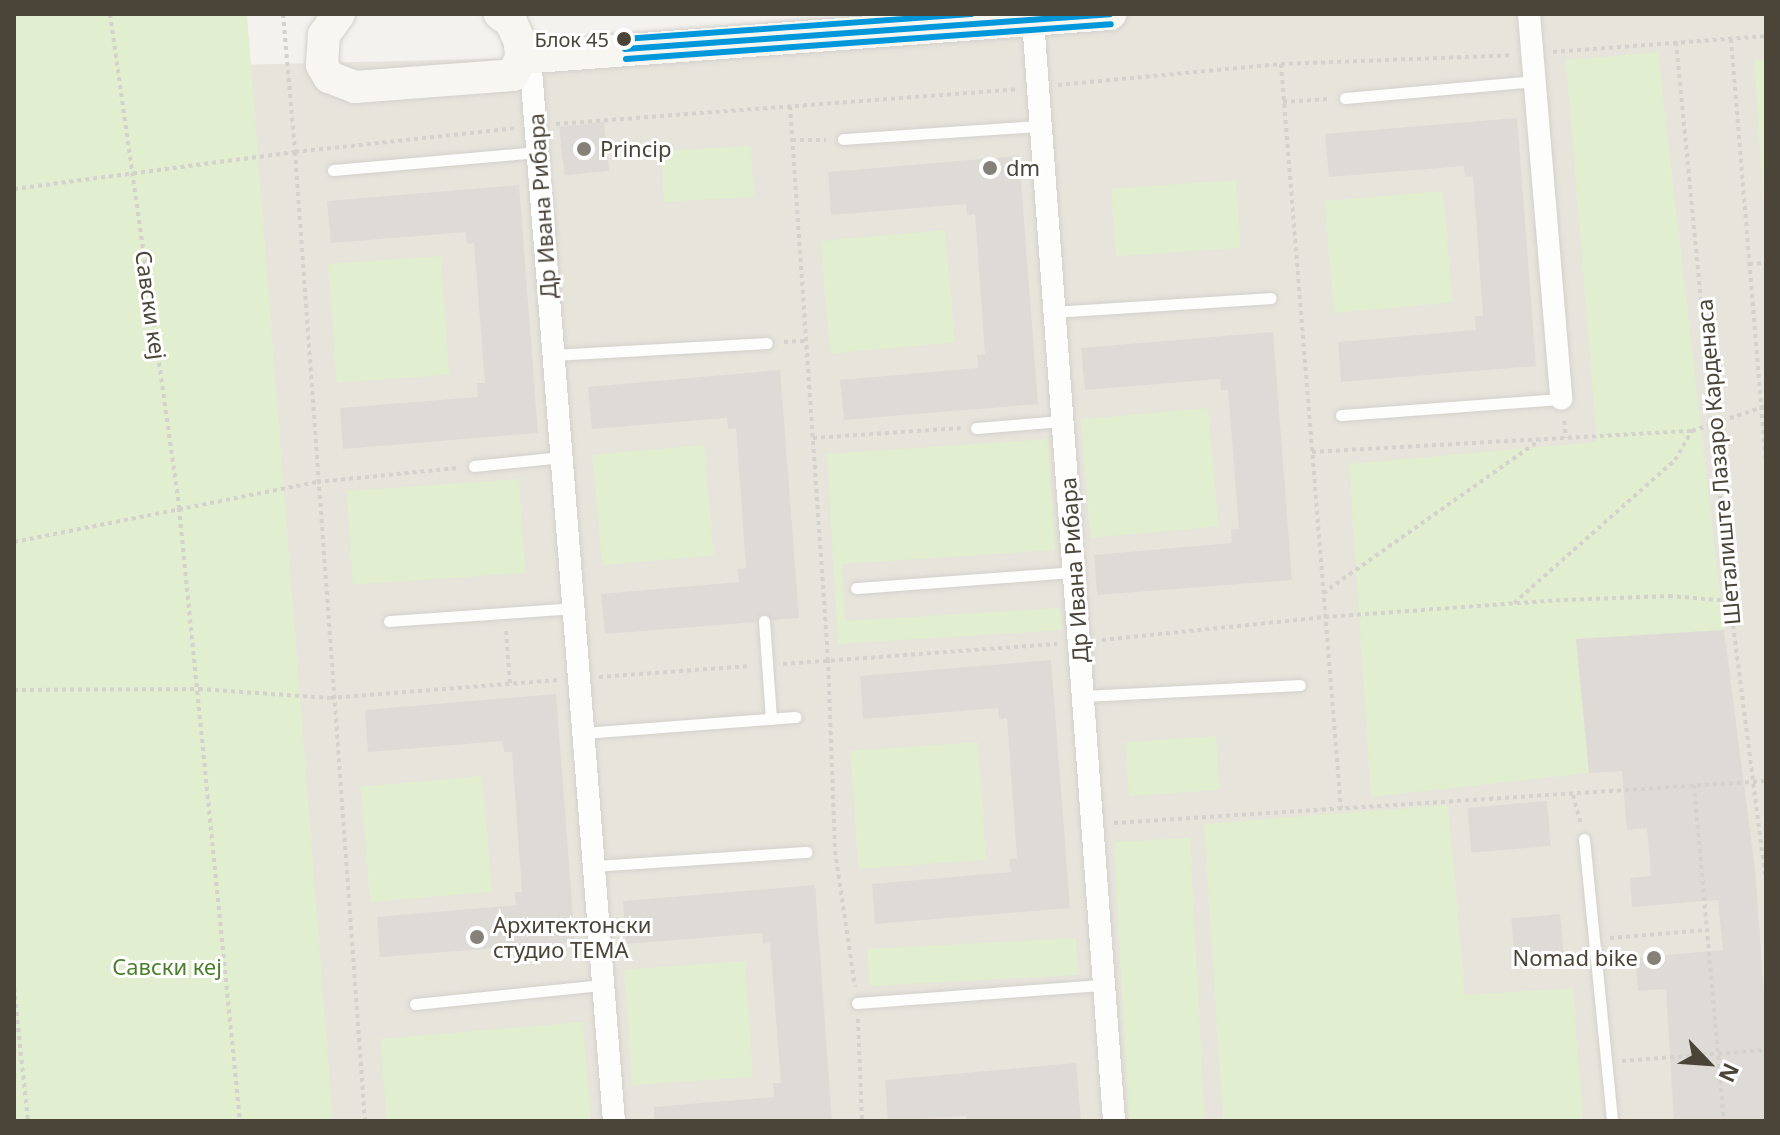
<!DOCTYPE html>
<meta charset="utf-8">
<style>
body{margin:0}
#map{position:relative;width:1780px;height:1135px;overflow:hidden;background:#f4f2ee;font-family:"Noto Sans",sans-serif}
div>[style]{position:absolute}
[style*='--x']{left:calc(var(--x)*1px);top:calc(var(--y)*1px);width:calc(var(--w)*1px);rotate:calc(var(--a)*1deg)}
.residential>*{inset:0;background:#e7e4dc}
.green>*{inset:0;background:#e1eecf;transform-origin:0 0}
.building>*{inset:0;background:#dedbd6;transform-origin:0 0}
.path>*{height:4px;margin-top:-2px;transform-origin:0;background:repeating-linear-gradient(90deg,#d3d2cc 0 4px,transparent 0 8px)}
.roads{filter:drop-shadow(0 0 2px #d2d0cb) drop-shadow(0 0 2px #d2d0cb)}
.lane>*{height:11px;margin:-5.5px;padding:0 5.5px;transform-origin:5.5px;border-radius:5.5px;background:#fdfdfc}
.street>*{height:22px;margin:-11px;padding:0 11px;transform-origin:11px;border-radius:11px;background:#fdfdfc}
.secondary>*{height:32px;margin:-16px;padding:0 16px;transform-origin:16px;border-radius:16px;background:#f7f6f1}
.bus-1>*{height:6px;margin:-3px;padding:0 3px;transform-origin:3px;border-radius:3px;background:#0098da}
.bus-2>*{height:6px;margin:-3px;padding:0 3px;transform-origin:3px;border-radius:3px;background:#0098da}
.bus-3>*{height:6px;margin:-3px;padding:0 3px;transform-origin:3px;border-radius:3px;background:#0098da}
.dots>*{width:22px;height:22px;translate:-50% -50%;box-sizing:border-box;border:4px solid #fff;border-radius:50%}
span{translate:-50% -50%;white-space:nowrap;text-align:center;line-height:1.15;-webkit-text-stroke:6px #fff;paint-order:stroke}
.bus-label{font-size:20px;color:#4b4439}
.right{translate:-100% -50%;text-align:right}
.poi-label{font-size:22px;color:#4b4439}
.left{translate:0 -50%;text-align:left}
.street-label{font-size:22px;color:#4b4439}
.park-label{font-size:22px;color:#4a7f2a}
.frame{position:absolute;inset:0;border:16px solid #4b4439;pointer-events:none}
.north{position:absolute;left:1668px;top:1023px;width:80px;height:80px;-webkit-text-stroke:6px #fff;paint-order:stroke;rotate:115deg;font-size:22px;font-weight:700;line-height:32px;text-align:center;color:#4b4439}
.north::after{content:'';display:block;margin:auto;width:28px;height:36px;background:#4b4439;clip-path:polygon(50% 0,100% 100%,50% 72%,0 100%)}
</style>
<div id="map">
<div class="residential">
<i style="clip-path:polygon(1109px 14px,1766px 14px,1766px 1121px,156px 1121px,67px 69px,521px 58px)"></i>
</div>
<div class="green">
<i style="clip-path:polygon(14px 14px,247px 14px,333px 1121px,14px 1121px)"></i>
<i style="clip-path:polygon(1658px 52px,1724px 630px,1576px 639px,1589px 773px,1371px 797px,1349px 464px,1597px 442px,1566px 60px)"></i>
<i style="clip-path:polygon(1766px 60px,1766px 241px,1754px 61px)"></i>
<i style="left:751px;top:146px;width:51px;height:90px;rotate:87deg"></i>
<i style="left:1236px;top:180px;width:68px;height:125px;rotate:86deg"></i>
<i style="left:1443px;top:191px;width:112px;height:119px;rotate:85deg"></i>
<i style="left:945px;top:230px;width:113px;height:125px;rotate:85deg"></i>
<i style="left:441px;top:256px;width:119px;height:113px;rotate:86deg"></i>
<i style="left:1208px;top:408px;width:119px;height:128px;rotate:85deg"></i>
<i style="clip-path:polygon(1048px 439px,1055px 550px,842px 564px,845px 621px,1060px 608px,1062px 630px,838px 644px,827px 454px)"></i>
<i style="left:704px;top:445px;width:111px;height:112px;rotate:85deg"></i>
<i style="left:519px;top:479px;width:94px;height:173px;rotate:86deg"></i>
<i style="left:1216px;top:736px;width:54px;height:91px;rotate:86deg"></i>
<i style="left:978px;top:742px;width:118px;height:128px;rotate:86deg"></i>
<i style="left:482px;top:776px;width:116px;height:122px;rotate:85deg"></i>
<i style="clip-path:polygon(1448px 805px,1465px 995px,1573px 988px,1583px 1121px,1223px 1121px,1204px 824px)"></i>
<i style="left:1190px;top:838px;width:283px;height:76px;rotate:87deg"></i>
<i style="left:1076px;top:938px;width:37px;height:209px;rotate:87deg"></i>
<i style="left:745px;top:961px;width:116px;height:121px;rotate:86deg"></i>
<i style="clip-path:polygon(583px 1022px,591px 1121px,387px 1121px,380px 1039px)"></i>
</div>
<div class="building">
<i style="clip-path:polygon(1517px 118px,1536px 366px,1341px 382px,1338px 342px,1476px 330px,1475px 316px,1483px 316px,1473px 176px,1465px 177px,1464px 166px,1329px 177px,1325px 134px)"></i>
<i style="left:604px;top:122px;width:49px;height:45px;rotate:84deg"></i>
<i style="clip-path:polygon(1019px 156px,1038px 404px,844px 420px,840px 380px,978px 368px,977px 355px,985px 354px,975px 214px,967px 215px,966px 204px,831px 215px,828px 172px)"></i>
<i style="clip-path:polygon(519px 185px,538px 433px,343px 449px,340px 408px,478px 397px,477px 383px,485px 383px,474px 243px,467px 244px,466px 232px,331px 243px,327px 201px)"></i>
<i style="clip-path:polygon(1273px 332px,1292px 580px,1097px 595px,1094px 555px,1232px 543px,1231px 530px,1239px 529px,1228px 390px,1221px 390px,1220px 379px,1085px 390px,1081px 348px)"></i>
<i style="clip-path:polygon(780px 370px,799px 618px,772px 620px,763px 613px,756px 622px,605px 634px,601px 594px,739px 582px,738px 569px,746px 568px,736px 428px,728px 429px,727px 418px,592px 429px,588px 387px)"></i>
<i style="clip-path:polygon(1724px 630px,1755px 869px,1766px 1023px,1766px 1121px,1674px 1121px,1666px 989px,1638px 991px,1635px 958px,1723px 950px,1718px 900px,1632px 907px,1630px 878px,1651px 876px,1647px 828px,1627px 830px,1622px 771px,1589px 773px,1576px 639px)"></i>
<i style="clip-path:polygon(1051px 660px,1070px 908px,875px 924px,872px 884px,1011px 872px,1009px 859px,1017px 858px,1007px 718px,999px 719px,998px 708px,863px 719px,860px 676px)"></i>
<i style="clip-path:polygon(556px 694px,575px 942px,380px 957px,377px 917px,516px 905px,514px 892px,522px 892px,512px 752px,504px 752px,503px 741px,368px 752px,365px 710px)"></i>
<i style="left:1547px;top:801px;width:45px;height:80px;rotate:85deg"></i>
<i style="clip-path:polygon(815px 885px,832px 1121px,654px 1121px,654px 1107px,774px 1097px,773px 1083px,781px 1083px,770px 943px,763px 944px,762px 933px,626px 944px,623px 901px)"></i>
<i style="left:1560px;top:914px;width:47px;height:49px;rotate:85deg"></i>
<i style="clip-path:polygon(1076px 1063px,1081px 1121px,967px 1121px,967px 1116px,888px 1121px,885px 1080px)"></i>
</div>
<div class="path">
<i style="--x:110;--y:14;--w:499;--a:82"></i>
<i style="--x:179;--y:508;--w:616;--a:84.32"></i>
<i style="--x:283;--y:14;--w:139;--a:85"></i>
<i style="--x:295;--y:152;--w:221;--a:-6.2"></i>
<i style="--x:1731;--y:39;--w:423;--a:85.3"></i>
<i style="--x:1676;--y:42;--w:562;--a:84.48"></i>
<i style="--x:1730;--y:601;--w:282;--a:82.7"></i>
<i style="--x:1553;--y:52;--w:214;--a:-4.3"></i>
<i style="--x:1281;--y:64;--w:747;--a:85.4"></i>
<i style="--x:1058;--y:85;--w:224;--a:-5.4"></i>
<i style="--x:1281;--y:64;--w:231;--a:-2.2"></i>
<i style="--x:1283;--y:102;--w:46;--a:-3.7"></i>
<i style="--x:790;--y:106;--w:554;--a:86.07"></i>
<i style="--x:828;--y:659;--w:192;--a:87.9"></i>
<i style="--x:835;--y:851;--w:137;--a:81.6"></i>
<i style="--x:556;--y:124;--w:463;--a:-4.3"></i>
<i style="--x:792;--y:140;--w:34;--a:0"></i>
<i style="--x:14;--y:189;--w:283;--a:-7.5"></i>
<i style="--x:295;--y:152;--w:972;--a:85.87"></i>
<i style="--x:1749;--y:264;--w:17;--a:-3"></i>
<i style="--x:784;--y:342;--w:22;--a:-3"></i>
<i style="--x:1564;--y:421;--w:17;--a:83"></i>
<i style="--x:813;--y:438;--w:148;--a:-3.9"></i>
<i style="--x:1312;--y:452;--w:381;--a:-3.2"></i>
<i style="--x:1692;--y:431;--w:78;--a:-18.7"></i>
<i style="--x:14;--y:542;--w:309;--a:-11.2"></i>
<i style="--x:317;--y:482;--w:141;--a:-5.7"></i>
<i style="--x:1323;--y:593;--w:266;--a:-35.2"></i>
<i style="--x:1514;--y:603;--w:215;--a:-41.6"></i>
<i style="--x:1675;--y:460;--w:34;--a:-60"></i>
<i style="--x:506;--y:631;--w:53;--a:85.7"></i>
<i style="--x:1102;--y:640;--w:224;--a:-5.9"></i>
<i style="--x:1325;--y:617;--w:240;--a:-4.1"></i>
<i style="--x:1564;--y:600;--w:105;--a:-2.2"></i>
<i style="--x:1669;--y:596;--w:61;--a:4.7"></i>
<i style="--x:783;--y:664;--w:275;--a:-4.2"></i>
<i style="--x:599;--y:677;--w:151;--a:-4.2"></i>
<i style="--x:14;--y:690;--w:185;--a:-0.3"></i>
<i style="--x:199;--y:689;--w:131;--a:3.9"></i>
<i style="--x:330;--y:698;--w:230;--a:-4.5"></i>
<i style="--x:1694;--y:785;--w:337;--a:84.9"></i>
<i style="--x:1573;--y:795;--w:31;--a:75"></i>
<i style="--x:1114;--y:823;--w:653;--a:-3.69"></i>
<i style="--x:1610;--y:938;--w:97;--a:-4.7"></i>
<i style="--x:14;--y:988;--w:134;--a:84"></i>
<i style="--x:858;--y:1019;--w:102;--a:87.8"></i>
<i style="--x:1622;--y:1061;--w:144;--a:-4.4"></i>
</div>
<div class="roads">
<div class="lane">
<i style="--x:1345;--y:98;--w:191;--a:-5.1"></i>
<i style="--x:843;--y:139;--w:198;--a:-3.8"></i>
<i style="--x:333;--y:170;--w:206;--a:-5"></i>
<i style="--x:1054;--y:312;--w:217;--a:-3.7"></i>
<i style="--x:554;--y:355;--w:213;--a:-3.2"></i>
<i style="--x:1341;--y:415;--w:221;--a:-4.2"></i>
<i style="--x:976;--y:428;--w:86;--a:-4.7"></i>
<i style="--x:474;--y:466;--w:88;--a:-5.8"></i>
<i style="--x:856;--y:588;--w:218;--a:-4.2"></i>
<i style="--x:389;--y:621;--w:185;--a:-4"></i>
<i style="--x:764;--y:621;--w:98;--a:85.9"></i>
<i style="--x:1084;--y:696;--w:216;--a:-2.9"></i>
<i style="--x:582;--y:733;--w:214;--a:-4.3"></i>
<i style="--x:1584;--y:839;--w:283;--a:84.3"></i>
<i style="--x:594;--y:866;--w:213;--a:-3.8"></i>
<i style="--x:857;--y:1003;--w:248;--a:-4.2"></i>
<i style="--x:415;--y:1004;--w:189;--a:-5.8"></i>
</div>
<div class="street">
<i style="--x:1529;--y:14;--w:386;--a:85.2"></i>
<i style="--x:1033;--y:20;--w:1104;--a:85.79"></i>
<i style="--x:530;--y:57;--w:1067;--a:85.49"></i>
</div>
<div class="secondary">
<i style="--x:339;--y:14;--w:26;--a:126"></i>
<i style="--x:324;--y:35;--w:30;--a:94"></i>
<i style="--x:322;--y:65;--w:14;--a:60"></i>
<i style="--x:329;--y:77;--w:28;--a:21"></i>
<i style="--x:355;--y:87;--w:158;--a:-4.3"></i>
<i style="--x:513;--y:75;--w:19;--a:-65"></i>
<i style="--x:521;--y:58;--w:16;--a:-94"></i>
<i style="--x:520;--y:42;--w:22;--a:-114"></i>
<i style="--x:511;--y:22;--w:14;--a:-144"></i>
<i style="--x:521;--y:58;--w:591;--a:-4.27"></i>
</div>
</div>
<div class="bus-1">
<i style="--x:625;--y:49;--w:486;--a:-4.1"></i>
</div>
<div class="bus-2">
<i style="--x:626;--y:59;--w:486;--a:-4.1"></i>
</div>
<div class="bus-3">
<i style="--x:624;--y:39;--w:348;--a:-4.1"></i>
</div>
<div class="dots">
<i style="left:624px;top:39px;background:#4b4439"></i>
<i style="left:584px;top:149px;background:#868178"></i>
<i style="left:990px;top:168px;background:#868178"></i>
<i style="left:477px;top:937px;background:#868178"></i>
<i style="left:1654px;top:958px;background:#868178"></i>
</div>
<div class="bus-label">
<span class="right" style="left:609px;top:39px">Блок 45</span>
</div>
<div class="poi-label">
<span class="left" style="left:600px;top:149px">Princip</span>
<span class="left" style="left:1006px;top:168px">dm</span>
<span class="left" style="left:493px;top:937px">Архитектонски<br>студио ТЕМА</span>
<span class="right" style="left:1638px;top:958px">Nomad bike</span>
</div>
<div class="street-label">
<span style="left:542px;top:206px;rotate:-94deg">Др Ивана Рибара</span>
<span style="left:151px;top:305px;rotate:82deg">Савски кеј</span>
<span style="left:1718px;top:462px;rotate:-95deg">Шеталиште Лазаро Карденаса</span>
<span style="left:1074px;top:570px;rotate:-94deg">Др Ивана Рибара</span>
</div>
<div class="park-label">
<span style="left:167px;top:967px">Савски кеј</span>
</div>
<div class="frame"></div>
<div class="north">N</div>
</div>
